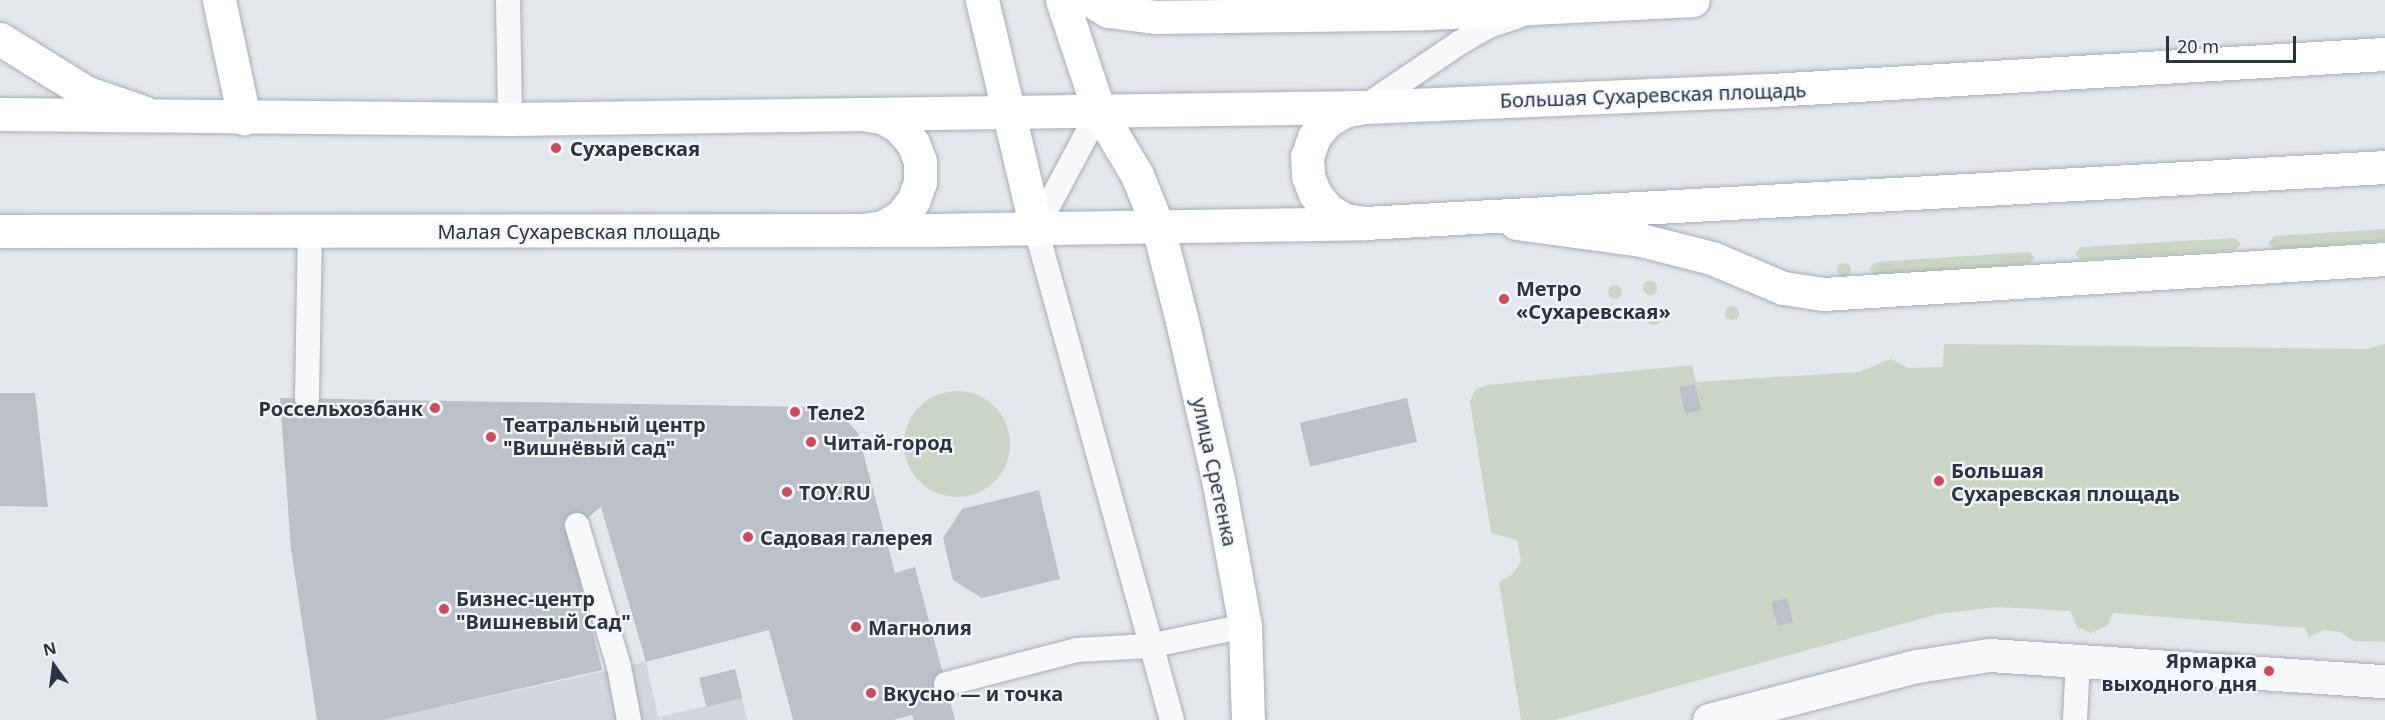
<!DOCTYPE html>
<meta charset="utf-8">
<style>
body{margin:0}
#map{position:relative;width:2385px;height:720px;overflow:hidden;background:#e4e7ec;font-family:"Noto Sans",sans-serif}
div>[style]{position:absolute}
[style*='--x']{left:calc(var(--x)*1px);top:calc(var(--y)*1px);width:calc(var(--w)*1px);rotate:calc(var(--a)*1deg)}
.built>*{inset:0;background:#d2d6de}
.green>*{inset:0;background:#c9d6c5}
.round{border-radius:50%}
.building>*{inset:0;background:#bbc0ca;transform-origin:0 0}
.roads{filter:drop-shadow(0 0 2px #a9aeb7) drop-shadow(0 0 2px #a9aeb7)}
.lane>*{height:24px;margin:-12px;padding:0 12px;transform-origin:12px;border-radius:12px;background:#f7f8fa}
.street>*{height:33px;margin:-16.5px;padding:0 16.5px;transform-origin:16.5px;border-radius:16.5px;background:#f7f8fa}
.secondary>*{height:33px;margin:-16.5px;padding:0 16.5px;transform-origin:16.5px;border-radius:16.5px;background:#fff}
.primary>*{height:33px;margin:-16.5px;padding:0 16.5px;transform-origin:16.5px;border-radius:16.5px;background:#fff}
.dots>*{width:16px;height:16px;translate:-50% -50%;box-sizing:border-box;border:3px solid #f4f6f9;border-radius:50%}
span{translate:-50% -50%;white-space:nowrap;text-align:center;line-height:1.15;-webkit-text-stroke:4.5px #f4f6f9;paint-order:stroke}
.street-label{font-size:20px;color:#2b3445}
.poi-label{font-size:20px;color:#2b3445;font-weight:700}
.left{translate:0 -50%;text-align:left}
.right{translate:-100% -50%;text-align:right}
.north{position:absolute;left:24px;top:636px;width:60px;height:60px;-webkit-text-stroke:4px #f4f6f9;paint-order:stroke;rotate:346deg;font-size:16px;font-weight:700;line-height:24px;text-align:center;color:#2b3445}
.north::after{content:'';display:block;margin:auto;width:21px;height:27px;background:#2b3445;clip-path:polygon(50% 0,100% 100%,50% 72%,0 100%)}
.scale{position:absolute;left:2166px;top:36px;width:130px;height:27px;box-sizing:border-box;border:3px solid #2b3445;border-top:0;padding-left:8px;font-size:18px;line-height:21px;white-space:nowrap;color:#2b3445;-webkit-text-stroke:4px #f4f6f9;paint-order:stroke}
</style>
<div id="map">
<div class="built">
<i style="clip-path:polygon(646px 662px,658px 717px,742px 698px,747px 720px,383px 720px)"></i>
</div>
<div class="green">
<i style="clip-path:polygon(2385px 229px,2385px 241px,2275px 249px,2268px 243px,2275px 236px)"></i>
<i style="clip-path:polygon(2235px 238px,2241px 244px,2235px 250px,2081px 260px,2075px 254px,2081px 247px)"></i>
<i style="clip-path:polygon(2029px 252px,2035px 258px,2029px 264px,1875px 275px,1869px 269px,1876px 262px)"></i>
<i class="round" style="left:1837px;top:263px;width:14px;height:14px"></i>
<i class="round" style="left:1643px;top:281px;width:14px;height:14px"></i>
<i class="round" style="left:1608px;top:285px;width:14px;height:14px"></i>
<i class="round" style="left:1725px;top:306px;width:14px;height:14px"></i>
<i class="round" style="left:1647px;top:311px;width:14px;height:14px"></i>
<i style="clip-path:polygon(1944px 344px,2367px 349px,2385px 344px,2385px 642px,2354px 641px,2340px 632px,2324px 630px,2309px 637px,2305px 628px,2113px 613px,2108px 625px,2091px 633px,2077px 627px,2070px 611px,1996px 607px,1938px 614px,1555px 720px,1521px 720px,1499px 582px,1512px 575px,1521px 561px,1517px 540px,1491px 533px,1470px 402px,1476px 389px,1487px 385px,1692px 365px,1696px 382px,1859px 372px,1891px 359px,1909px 368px,1943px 367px)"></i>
<i class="round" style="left:904px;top:391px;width:106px;height:106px"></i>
</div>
<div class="building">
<i style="left:1695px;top:384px;width:27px;height:16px;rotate:77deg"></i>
<i style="clip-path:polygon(0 393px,35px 393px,48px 507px,0 506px)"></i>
<i style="clip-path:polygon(280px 398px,813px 407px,839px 412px,858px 433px,895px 573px,915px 567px,955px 720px,914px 720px,912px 715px,894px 720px,793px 720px,769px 630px,646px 662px,601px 507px,569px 533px,602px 670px,383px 720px,317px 720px,291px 549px)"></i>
<i style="left:1407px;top:398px;width:45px;height:110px;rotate:77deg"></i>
<i style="clip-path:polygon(1039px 490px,1060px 579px,982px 598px,953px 580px,943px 538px,962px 509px)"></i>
<i style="left:1787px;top:598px;width:25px;height:16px;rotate:76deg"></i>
<i style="left:735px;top:669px;width:30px;height:37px;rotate:76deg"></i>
</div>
<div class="roads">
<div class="lane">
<i style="--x:508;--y:0;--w:119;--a:89"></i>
<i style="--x:1366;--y:106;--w:112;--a:-34.1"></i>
<i style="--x:1459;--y:43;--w:34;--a:-30"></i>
<i style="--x:1488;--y:26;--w:32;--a:-18"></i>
<i style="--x:1099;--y:111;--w:134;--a:118.1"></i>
<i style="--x:1036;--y:229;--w:509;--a:74.52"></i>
<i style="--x:307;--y:398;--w:166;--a:-89"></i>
<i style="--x:577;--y:525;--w:148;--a:73.5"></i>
<i style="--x:619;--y:667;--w:54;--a:79.3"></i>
<i style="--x:946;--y:684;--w:135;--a:-14.5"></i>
<i style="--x:1077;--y:650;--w:72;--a:-3.2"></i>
<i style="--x:1149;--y:646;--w:98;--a:-11.8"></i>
<i style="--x:2075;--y:720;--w:62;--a:-87.2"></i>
</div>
<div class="street">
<i style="--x:1709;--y:720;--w:215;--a:-14.6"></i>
<i style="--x:1917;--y:666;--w:73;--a:-8.7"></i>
<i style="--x:1989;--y:655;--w:397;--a:3.8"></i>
</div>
<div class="secondary">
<i style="--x:219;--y:0;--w:121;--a:78"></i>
<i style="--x:0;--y:39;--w:102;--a:31.8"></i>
<i style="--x:87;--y:93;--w:59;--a:18.7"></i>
<i style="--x:1364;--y:107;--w:20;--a:169"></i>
<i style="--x:1344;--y:111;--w:21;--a:149"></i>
<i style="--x:1326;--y:122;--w:19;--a:129"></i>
<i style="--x:1314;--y:137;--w:20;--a:110"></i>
<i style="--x:1307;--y:156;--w:20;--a:87"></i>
<i style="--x:1308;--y:176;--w:19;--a:69"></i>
<i style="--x:1315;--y:194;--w:21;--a:51"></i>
<i style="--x:1328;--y:210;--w:20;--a:30"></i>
<i style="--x:1345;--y:220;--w:20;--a:9"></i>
<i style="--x:1099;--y:111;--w:74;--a:59.3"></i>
<i style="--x:1137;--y:175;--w:56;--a:68"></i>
<i style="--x:1158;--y:227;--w:97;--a:75.7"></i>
<i style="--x:1182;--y:321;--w:167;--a:77.2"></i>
<i style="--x:1219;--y:484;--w:144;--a:79.6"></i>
<i style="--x:1245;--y:626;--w:94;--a:88.2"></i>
<i style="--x:862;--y:114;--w:20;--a:9"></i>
<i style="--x:882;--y:117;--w:20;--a:30"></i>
<i style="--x:899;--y:127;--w:21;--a:49"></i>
<i style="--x:913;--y:143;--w:19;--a:69"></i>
<i style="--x:920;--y:161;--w:21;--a:90"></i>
<i style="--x:920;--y:182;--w:20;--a:110"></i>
<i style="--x:913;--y:201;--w:21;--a:129"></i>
<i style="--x:900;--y:217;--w:20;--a:150"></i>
<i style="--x:883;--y:227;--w:20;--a:171"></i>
<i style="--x:1516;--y:223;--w:126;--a:7.7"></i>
<i style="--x:1641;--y:240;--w:73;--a:14.2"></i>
<i style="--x:1712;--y:258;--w:77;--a:22.9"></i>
<i style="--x:1783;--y:288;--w:40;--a:8.5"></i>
<i style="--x:1823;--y:294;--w:563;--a:-3.56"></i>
</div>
<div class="primary">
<i style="--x:982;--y:0;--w:235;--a:76.7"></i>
<i style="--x:1062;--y:0;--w:117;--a:71.6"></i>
<i style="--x:1090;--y:0;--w:21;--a:31"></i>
<i style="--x:1108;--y:11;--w:47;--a:7.3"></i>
<i style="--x:1155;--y:17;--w:274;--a:-0.8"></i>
<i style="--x:1429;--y:13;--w:264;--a:-2.8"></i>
<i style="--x:0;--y:114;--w:510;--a:0.56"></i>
<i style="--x:510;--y:119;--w:854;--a:-0.81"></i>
<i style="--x:1364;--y:107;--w:407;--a:-2.4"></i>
<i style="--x:1771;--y:90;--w:615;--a:-3.36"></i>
<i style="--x:0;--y:231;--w:930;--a:-0.06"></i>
<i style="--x:930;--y:230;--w:435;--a:-0.9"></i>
<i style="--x:1365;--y:223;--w:1022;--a:-3.14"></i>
</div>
</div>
<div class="dots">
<i style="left:556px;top:148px;background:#d1495b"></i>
<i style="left:1504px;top:299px;background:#d1495b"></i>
<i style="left:435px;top:408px;background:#d1495b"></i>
<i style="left:795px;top:412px;background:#d1495b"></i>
<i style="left:491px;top:437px;background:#d1495b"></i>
<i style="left:811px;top:442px;background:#d1495b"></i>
<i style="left:1939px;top:481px;background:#d1495b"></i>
<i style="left:787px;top:492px;background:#d1495b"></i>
<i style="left:748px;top:537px;background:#d1495b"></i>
<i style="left:444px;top:609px;background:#d1495b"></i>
<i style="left:856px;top:627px;background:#d1495b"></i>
<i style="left:2269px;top:671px;background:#d1495b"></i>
<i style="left:871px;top:693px;background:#d1495b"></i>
</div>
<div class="street-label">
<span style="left:1653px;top:95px;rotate:-2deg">Большая Сухаревская площадь</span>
<span style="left:579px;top:231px">Малая Сухаревская площадь</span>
<span style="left:1215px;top:472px;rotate:78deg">улица Сретенка</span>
</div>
<div class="poi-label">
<span class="left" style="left:570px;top:148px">Сухаревская</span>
<span class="left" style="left:1516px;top:300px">Метро<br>«Сухаревская»</span>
<span class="right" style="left:423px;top:408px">Россельхозбанк</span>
<span class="left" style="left:807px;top:412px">Теле2</span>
<span class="left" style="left:503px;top:436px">Театральный центр<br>"Вишнёвый сад"</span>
<span class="left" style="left:823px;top:442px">Читай-город</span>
<span class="left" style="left:1951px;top:482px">Большая<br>Сухаревская площадь</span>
<span class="left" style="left:799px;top:492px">TOY.RU</span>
<span class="left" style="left:760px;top:537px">Садовая галерея</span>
<span class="left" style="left:456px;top:610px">Бизнес-центр<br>"Вишневый Сад"</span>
<span class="left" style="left:868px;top:627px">Магнолия</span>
<span class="right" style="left:2257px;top:672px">Ярмарка<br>выходного дня</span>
<span class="left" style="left:883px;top:693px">Вкусно — и точка</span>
</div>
<div class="north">N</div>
<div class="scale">20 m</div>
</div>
